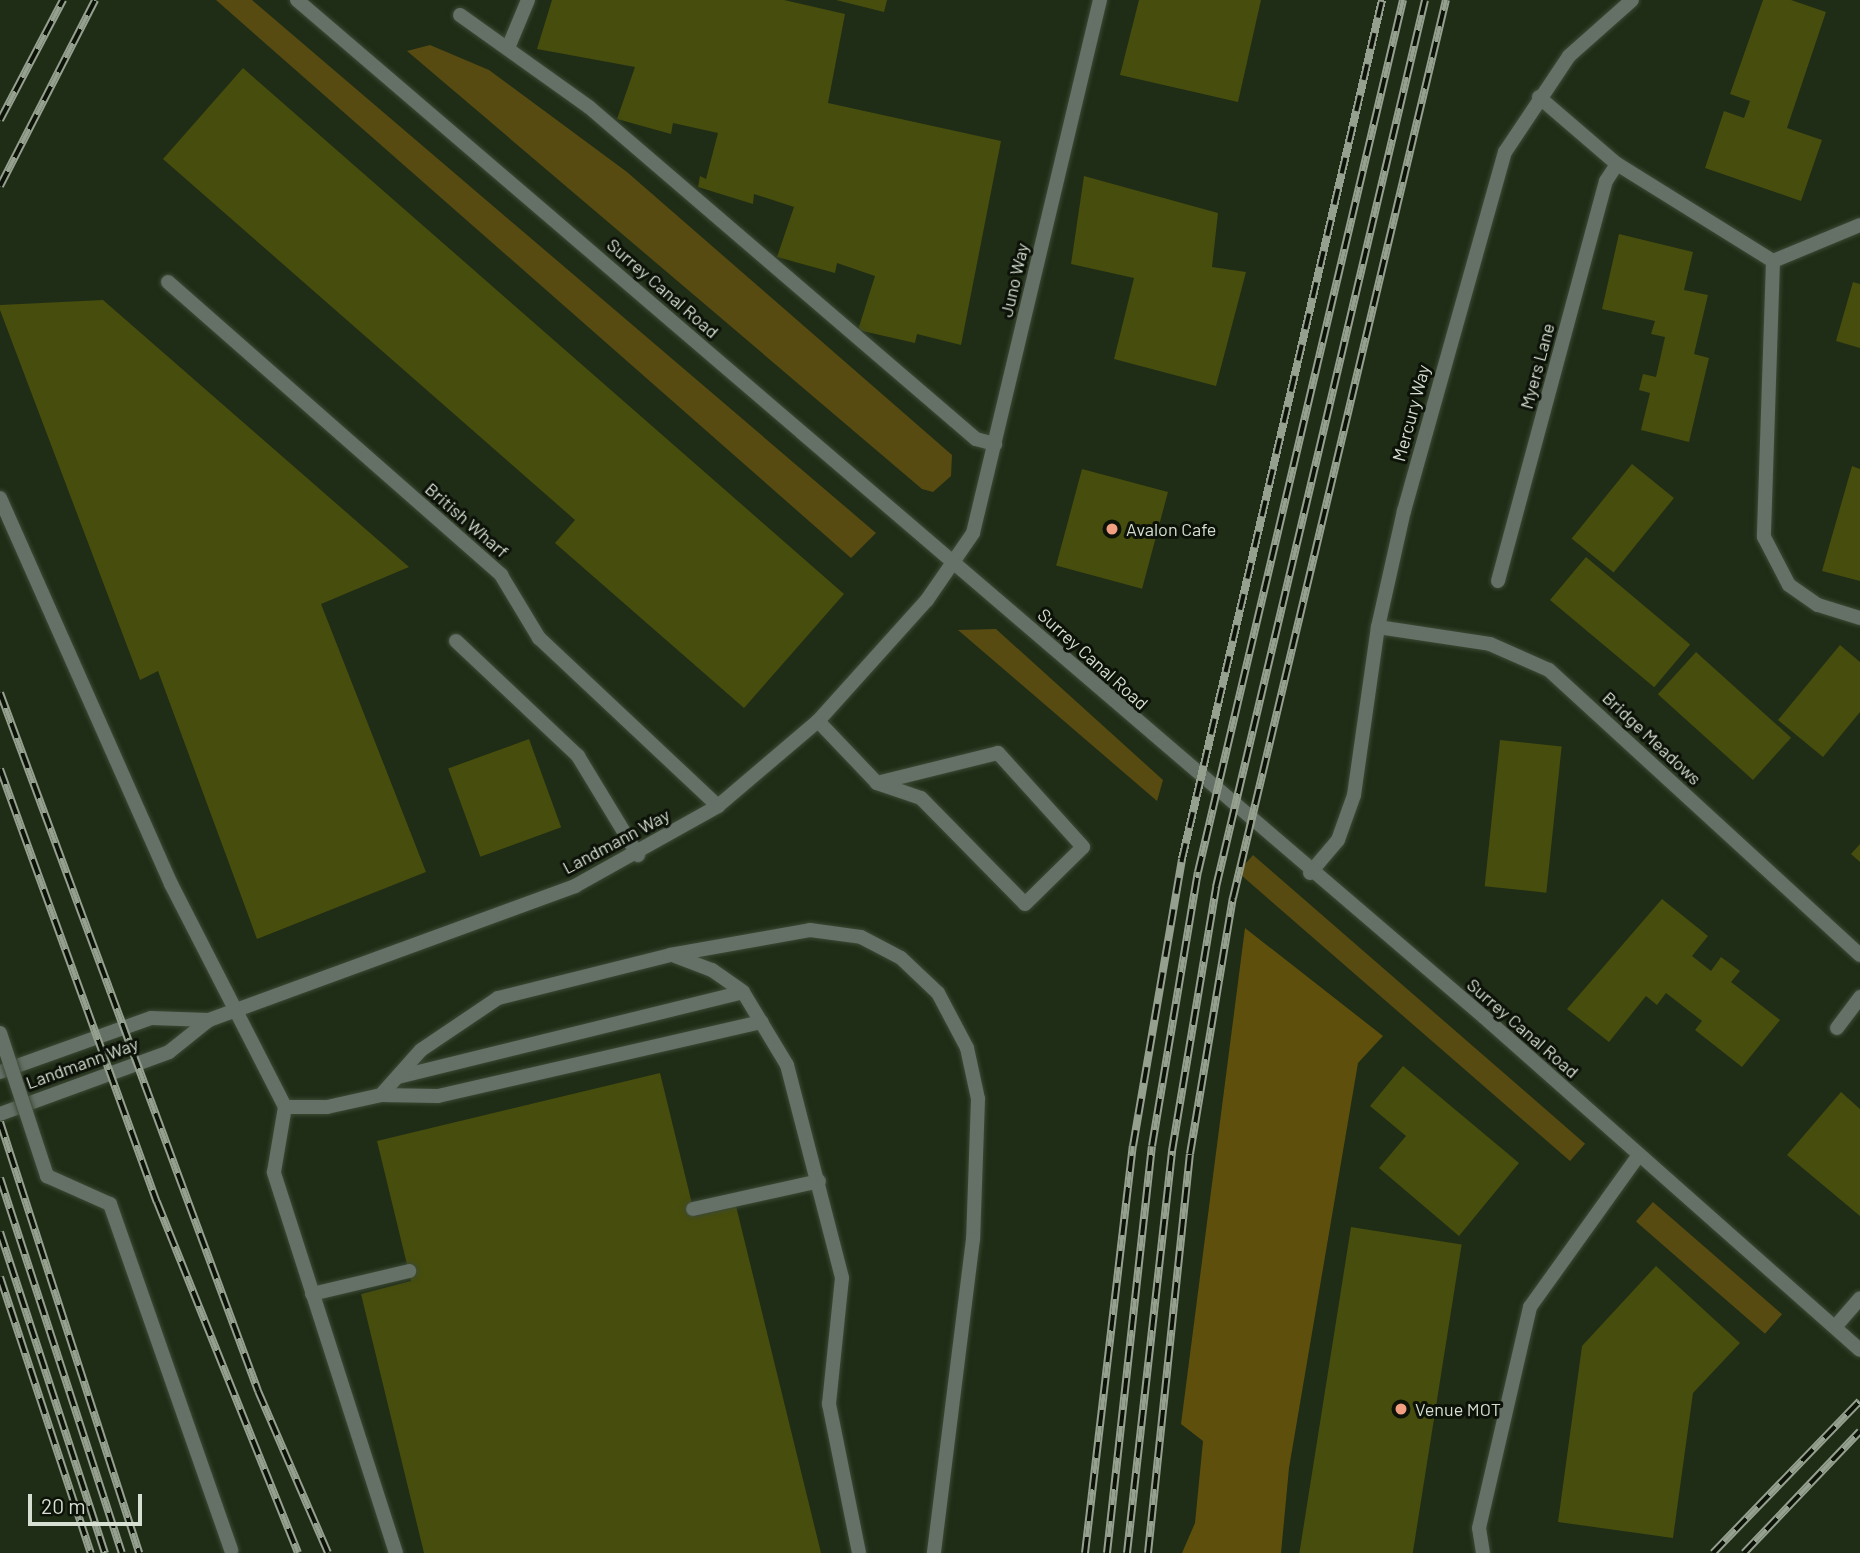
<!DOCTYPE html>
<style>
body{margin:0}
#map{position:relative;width:1860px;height:1553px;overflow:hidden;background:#1f2c16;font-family:Barlow,sans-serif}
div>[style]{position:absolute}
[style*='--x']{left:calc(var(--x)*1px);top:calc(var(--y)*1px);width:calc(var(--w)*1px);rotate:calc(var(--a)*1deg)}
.green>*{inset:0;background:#574b12;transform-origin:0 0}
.forest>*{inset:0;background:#5e4f0c}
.building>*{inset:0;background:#474d0d;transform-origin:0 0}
.roads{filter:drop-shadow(0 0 2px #3c4934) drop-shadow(0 0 2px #3c4934)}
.service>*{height:14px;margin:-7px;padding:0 7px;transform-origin:7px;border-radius:7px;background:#657067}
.minor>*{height:14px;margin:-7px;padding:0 7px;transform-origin:7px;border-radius:7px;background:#657067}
.tertiary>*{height:14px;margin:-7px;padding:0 7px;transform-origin:7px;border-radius:7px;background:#657067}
.rail>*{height:8px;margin-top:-4px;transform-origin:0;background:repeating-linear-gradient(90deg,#0d1209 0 16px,#95a08f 0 32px);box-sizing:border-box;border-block:2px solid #95a08f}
.bridges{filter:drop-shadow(0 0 2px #3c4934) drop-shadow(0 0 2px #3c4934)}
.service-bridge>*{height:14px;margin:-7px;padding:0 7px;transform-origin:7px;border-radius:7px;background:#657067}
.dots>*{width:19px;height:19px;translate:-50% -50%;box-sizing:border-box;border:4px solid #0d1209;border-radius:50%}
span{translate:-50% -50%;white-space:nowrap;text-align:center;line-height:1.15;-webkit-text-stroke:6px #0d1209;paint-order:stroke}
.street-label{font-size:18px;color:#d6dfd1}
.poi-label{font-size:18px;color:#d6dfd1}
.left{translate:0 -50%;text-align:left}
.scale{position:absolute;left:28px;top:1494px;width:114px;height:32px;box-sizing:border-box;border:4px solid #d6dfd1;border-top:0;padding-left:9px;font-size:21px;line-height:24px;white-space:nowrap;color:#d6dfd1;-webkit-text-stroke:5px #0d1209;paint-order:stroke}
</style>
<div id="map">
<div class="green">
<i style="clip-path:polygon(216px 0,252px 0,876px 533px,851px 558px)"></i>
<i style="clip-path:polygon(430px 45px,489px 70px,627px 172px,952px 455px,951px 476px,933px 492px,922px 489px,407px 51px)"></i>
<i style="clip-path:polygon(996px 629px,1163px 780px,1157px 801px,958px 630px)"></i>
<i style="left:1253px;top:855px;width:440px;height:23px;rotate:41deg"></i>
<i style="left:1653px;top:1202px;width:171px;height:26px;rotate:41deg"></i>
</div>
<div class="forest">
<i style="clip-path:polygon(1245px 928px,1383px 1036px,1358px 1063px,1289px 1468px,1281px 1553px,1182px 1553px,1195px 1523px,1203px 1441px,1181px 1424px)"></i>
</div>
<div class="building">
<i style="clip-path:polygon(552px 0,784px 0,845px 14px,828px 103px,1001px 141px,961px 345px,917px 334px,915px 343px,858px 330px,875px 276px,837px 263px,835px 273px,777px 257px,794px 207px,754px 194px,753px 204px,698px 187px,700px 176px,706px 179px,718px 133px,673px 123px,671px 134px,617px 119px,635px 67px,537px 49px)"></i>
<i style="clip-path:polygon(836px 0,887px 0,884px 12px)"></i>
<i style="clip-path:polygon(1139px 0,1261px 0,1238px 102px,1120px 75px)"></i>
<i style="clip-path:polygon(1763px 0,1791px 0,1826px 12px,1787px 128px,1822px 140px,1801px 201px,1705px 168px,1724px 111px,1744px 118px,1750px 101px,1730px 94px)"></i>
<i style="clip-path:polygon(243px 68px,844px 594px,744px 708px,555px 543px,575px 520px,163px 159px)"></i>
<i style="clip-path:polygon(1084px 176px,1218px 213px,1212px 267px,1246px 272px,1216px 386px,1114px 359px,1134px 278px,1071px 264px)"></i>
<i style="clip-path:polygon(1619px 234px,1693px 252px,1684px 290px,1708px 295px,1694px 354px,1709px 358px,1689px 442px,1641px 430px,1650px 393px,1639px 390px,1643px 374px,1656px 377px,1665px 337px,1651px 334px,1655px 321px,1602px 309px)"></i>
<i style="clip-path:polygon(1853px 282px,1860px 284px,1860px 348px,1836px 341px)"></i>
<i style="clip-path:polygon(103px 300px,409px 567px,321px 604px,426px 872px,257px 939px,158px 671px,140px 680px,0 310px,0 305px)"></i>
<i style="left:1632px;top:464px;width:54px;height:96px;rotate:39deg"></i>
<i style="clip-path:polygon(1852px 466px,1860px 469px,1860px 581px,1822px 571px)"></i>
<i style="left:1082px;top:469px;width:89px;height:100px;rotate:15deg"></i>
<i style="left:1586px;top:557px;width:136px;height:56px;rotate:40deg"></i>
<i style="clip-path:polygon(1840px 645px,1860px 662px,1860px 712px,1823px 757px,1778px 720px)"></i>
<i style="left:1696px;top:652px;width:128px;height:57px;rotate:42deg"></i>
<i style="left:529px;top:739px;width:94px;height:86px;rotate:70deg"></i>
<i style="left:1500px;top:740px;width:62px;height:147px;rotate:6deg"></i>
<i style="clip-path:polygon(1860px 844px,1860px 862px,1851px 854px)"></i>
<i style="clip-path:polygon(1662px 899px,1708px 936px,1692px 956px,1711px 971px,1721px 957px,1740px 971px,1731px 982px,1780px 1020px,1742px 1067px,1695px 1030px,1702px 1021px,1666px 993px,1657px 1005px,1646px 996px,1609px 1042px,1567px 1009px)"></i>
<i style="clip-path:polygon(1403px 1066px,1519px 1163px,1459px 1236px,1379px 1168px,1406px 1136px,1370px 1106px)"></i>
<i style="clip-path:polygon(660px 1073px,695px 1216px,736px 1206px,821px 1553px,424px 1553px,361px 1294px,411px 1281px,377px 1141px)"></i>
<i style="clip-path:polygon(1841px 1092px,1860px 1109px,1860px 1216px,1787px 1155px)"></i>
<i style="left:1351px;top:1227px;width:112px;height:330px;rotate:9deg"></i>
<i style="clip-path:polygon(1656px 1266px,1740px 1343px,1693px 1393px,1673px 1538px,1558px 1522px,1582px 1346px)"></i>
</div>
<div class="roads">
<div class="service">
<i style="--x:460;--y:15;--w:158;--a:35.5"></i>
<i style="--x:589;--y:107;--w:510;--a:40.63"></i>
<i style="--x:976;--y:439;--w:20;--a:15"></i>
<i style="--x:508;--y:48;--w:52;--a:-67.4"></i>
<i style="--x:0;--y:498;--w:422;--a:66.1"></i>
<i style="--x:171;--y:884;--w:250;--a:62.9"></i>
<i style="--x:456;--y:641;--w:168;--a:43.3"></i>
<i style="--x:578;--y:756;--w:116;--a:58.8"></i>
<i style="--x:818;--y:721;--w:86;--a:46.4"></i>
<i style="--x:877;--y:783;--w:46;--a:18.8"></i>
<i style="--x:921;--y:798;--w:148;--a:45.5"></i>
<i style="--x:1025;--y:904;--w:81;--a:-44.5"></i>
<i style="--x:1083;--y:847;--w:127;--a:-132.1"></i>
<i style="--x:998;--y:753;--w:125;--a:166.1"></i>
<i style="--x:675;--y:956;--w:40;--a:21"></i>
<i style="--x:712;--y:970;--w:38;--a:35"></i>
<i style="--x:743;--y:992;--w:85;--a:58.9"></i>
<i style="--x:787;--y:1065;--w:220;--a:75.5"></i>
<i style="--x:842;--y:1278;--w:127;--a:95.9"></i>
<i style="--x:829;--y:1404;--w:152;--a:78.6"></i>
<i style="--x:398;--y:1077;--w:355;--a:-13.8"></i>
<i style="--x:381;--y:1095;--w:57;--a:1"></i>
<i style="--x:438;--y:1096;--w:332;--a:-12.9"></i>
<i style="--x:693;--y:1209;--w:129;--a:-12.5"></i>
<i style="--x:312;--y:1294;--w:100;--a:-13.3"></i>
<i style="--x:1835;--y:1327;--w:38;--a:-49"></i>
<i style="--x:396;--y:1553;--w:400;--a:-107.8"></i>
<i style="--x:274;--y:1172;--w:66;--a:-80.4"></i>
<i style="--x:285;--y:1107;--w:42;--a:0"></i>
<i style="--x:327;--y:1107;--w:55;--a:-12.5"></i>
<i style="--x:381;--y:1095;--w:60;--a:-48.4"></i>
<i style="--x:421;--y:1050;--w:93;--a:-34"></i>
<i style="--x:498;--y:998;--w:177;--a:-14"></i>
<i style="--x:670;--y:955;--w:142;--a:-10.1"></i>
<i style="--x:810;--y:930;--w:51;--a:7.8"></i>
<i style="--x:861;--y:937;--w:45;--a:27.7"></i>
<i style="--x:901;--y:958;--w:51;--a:43.4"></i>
<i style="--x:938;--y:993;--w:62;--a:62.2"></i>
<i style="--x:967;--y:1048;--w:52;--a:77.8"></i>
<i style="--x:978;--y:1099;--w:140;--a:92"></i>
<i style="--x:973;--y:1239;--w:316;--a:97.1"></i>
</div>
<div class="minor">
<i style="--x:1539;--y:97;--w:103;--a:40.7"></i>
<i style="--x:1617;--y:164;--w:184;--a:31.9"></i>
<i style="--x:1773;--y:261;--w:276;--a:91.9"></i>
<i style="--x:1764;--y:537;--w:54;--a:62.5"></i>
<i style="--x:1789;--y:585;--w:35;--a:35"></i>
<i style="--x:1818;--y:605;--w:44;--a:17.2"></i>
<i style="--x:1773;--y:261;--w:94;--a:-22.5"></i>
<i style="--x:168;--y:282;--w:444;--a:41.3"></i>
<i style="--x:501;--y:575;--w:74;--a:58.9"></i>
<i style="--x:539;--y:638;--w:245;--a:43.2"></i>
<i style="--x:1498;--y:581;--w:414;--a:-74.9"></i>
<i style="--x:1606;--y:181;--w:20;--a:-57"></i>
<i style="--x:1378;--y:627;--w:113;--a:8.6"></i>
<i style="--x:1490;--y:644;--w:64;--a:23.8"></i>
<i style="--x:1549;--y:670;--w:422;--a:42.5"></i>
<i style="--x:1310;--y:873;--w:43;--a:-49.7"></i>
<i style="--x:1338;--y:840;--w:48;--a:-70.4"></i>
<i style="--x:1354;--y:795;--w:170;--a:-81.9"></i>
<i style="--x:1378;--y:627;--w:119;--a:-77.4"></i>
<i style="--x:1404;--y:511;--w:373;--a:-74.3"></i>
<i style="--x:1505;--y:152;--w:115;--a:-56.3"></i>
<i style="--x:1569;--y:56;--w:84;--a:-41.6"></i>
<i style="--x:1837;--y:1028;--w:39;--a:-53"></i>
<i style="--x:0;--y:1072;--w:160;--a:-19.7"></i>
<i style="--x:151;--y:1018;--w:58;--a:2"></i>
<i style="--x:0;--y:1114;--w:180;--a:-20.1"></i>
<i style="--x:169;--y:1052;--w:51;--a:-38.7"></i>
<i style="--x:209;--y:1020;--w:390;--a:-20.1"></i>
<i style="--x:575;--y:886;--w:164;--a:-29.2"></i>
<i style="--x:718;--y:806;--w:131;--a:-40.4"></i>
<i style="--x:818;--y:721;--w:163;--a:-48"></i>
<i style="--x:927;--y:600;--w:81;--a:-55.5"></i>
<i style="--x:973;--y:533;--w:548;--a:-76.6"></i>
<i style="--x:1483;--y:1553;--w:25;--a:-99"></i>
<i style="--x:1479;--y:1528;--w:227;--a:-77"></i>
<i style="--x:1530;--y:1307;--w:187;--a:-54.4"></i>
</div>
<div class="tertiary">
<i style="--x:297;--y:0;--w:1563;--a:40.59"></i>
<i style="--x:1484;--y:1017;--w:502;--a:41.53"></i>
</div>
</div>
<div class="rail">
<i style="--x:0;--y:120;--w:136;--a:-62.3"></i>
<i style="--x:0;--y:186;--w:209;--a:-62.9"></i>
<i style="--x:0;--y:693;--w:744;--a:69.71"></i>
<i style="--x:258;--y:1391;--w:176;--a:66.6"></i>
<i style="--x:0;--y:769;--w:461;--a:70.1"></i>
<i style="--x:157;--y:1202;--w:378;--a:68.1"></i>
<i style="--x:0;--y:1122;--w:453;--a:72.1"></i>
<i style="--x:0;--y:1178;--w:394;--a:72"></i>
<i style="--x:0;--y:1232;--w:338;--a:71.9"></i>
<i style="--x:0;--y:1277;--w:291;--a:71.8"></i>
<i style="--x:1085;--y:1553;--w:410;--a:-83.3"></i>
<i style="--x:1133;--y:1146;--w:291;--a:-80.3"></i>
<i style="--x:1182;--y:859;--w:882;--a:-76.89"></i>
<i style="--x:1107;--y:1553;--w:409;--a:-83.7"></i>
<i style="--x:1152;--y:1146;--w:278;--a:-80.5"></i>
<i style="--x:1198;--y:872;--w:896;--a:-76.77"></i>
<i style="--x:1127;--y:1553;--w:405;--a:-83.6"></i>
<i style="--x:1172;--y:1151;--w:268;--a:-80.5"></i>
<i style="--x:1216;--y:887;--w:911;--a:-76.74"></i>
<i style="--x:1148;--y:1553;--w:401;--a:-84"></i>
<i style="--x:1190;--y:1154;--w:260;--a:-80.5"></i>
<i style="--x:1233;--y:898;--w:923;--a:-76.66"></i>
<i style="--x:1713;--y:1553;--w:211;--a:-46"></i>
<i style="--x:1744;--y:1553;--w:168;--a:-46.4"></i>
</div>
<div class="bridges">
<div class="service-bridge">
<i style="--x:0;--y:1033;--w:151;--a:71.8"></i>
<i style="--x:47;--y:1176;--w:69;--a:24"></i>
<i style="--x:110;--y:1204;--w:367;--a:70.7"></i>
</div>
</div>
<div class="dots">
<i style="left:1112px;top:529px;background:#f2a081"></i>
<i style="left:1401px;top:1409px;background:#f2a081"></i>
</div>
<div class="street-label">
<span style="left:1014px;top:280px;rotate:-77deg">Juno Way</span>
<span style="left:663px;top:288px;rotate:41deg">Surrey Canal Road</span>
<span style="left:1537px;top:366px;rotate:-75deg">Myers Lane</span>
<span style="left:1411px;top:413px;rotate:-75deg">Mercury Way</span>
<span style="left:467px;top:520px;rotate:41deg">British Wharf</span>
<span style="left:1093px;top:659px;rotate:42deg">Surrey Canal Road</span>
<span style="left:1652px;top:738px;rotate:43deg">Bridge Meadows</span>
<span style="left:616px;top:841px;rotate:-28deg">Landmann Way</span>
<span style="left:1523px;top:1028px;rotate:41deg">Surrey Canal Road</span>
<span style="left:82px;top:1063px;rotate:-20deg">Landmann Way</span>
</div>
<div class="poi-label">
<span class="left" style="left:1126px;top:529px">Avalon Cafe</span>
<span class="left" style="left:1415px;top:1409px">Venue MOT</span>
</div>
<div class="scale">20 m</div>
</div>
